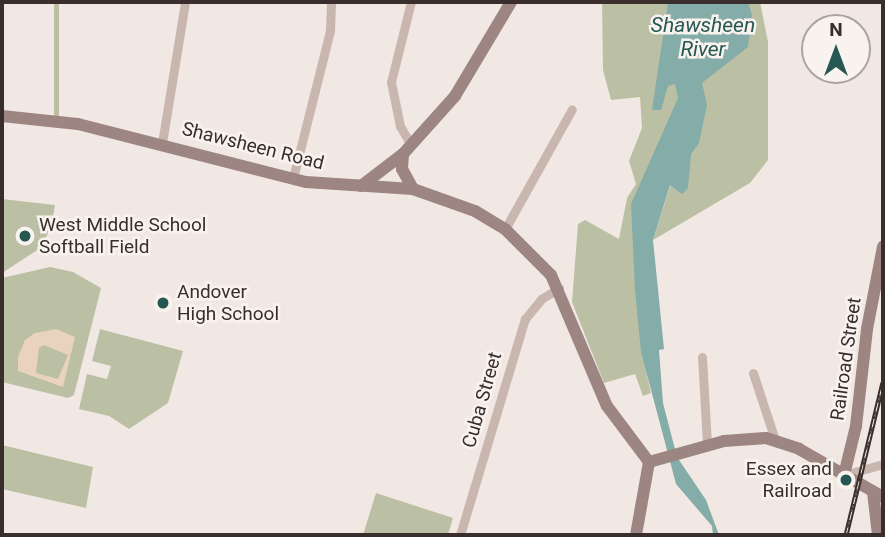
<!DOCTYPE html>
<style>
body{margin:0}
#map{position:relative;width:885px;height:537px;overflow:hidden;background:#f2e8e3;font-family:Roboto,sans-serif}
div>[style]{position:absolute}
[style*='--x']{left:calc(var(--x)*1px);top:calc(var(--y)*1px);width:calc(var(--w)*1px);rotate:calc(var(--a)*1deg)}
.green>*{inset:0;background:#bbc0a4;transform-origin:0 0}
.sand>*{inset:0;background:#e9d3be}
.water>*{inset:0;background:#84aca8}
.minor>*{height:9px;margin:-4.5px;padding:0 4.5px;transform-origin:4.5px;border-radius:4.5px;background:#c9b7af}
.secondary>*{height:12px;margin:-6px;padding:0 6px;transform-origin:6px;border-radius:6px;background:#9d8681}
.rail>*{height:5px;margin-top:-2.5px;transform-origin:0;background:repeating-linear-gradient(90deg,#f9f3ef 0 8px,#392e2c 0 16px);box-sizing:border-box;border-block:2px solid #392e2c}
.dots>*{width:19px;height:19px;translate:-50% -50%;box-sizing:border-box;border:4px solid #f9f3ef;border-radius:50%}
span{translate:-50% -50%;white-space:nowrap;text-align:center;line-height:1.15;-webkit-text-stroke:5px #f9f3ef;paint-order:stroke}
.street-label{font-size:19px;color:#392e2c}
.poi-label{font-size:19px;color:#392e2c}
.left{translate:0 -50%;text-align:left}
.right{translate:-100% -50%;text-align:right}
.water-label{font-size:21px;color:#265752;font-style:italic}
.frame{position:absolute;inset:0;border:4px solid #392e2c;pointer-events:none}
.north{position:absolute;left:801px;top:14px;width:70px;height:70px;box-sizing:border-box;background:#f9f3ef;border:2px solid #aca4a1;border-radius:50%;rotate:0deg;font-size:19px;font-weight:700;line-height:28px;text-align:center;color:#392e2c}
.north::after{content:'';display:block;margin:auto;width:24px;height:32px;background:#265752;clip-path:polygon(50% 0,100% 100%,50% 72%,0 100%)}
</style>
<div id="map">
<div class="green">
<i style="left:54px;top:2px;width:5px;height:114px"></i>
<i style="clip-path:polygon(602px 2px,668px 2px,682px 70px,678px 106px,650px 175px,646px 371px,651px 393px,643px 396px,635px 374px,604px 383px,572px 302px,578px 224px,585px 220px,619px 239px,627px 198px,636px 184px,629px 161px,642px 128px,640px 97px,611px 100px,603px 70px)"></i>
<i style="clip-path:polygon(710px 2px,760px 2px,768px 42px,768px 160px,750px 183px,653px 240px,671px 183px)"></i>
<i style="clip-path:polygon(2px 199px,55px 205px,51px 228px,39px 249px,2px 273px)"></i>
<i style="clip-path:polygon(50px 267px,73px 272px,101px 288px,74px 395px,68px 398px,2px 382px,2px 278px)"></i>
<i style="clip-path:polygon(100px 329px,183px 351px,168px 403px,129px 429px,109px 416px,79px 409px,87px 374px,107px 379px,111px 366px,92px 361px)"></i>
<i style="clip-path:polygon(2px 445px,93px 467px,86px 508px,2px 489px)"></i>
<i style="clip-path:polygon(376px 493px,453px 518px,448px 535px,363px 535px)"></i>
</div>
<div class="sand">
<i style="clip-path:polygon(evenodd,56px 329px,75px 337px,63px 387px,18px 371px,18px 357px,25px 340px,35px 333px,56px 329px,44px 345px,68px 355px,58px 379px,36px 373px,39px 348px,44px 345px)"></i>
</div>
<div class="water">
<i style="clip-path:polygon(668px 2px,748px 2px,752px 15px,748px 47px,702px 83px,707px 105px,699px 143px,691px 154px,688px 188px,682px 194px,670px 185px,653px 240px,664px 349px,659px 350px,663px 403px,677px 457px,706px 500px,719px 535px,713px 535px,712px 526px,676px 484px,641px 352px,635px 290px,631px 204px,678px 98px,675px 84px,668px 86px,661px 110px,652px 110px)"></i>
</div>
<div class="minor">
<i style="--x:162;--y:143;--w:143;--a:-80.7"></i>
<i style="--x:411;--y:145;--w:22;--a:-120"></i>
<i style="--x:400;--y:126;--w:45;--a:-101.6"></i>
<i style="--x:391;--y:82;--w:82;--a:-76"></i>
<i style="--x:293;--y:178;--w:152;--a:-75.9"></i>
<i style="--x:330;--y:31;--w:29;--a:-88"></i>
<i style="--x:505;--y:229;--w:137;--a:-60.8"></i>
<i style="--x:702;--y:357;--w:88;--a:86.7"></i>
<i style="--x:753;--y:373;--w:71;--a:71.8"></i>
<i style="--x:844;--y:475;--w:41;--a:-15.8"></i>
<i style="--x:460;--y:535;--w:226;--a:-73.3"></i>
<i style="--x:525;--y:319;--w:26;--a:-51"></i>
<i style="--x:541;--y:299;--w:21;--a:-31"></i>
</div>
<div class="secondary">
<i style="--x:2;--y:116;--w:76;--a:6"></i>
<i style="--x:78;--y:124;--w:235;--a:14.3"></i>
<i style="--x:306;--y:182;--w:107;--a:3.7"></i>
<i style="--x:413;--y:189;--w:66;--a:19.5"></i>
<i style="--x:475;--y:211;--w:35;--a:31"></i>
<i style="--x:505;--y:229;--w:65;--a:45"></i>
<i style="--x:551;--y:275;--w:142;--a:66.9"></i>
<i style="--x:607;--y:406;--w:70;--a:53.1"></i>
<i style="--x:403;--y:154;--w:15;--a:94"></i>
<i style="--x:402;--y:169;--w:23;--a:61"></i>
<i style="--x:361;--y:186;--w:53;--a:-37.3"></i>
<i style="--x:403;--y:154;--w:78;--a:-48.1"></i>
<i style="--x:455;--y:96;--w:109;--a:-59.2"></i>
<i style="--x:649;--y:462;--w:78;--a:-15.6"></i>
<i style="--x:724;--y:441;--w:42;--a:-4.1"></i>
<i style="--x:766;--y:438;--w:35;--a:18"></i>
<i style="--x:799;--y:449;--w:97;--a:29.7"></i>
<i style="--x:844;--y:475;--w:50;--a:-76.2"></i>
<i style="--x:856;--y:426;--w:98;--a:-83.5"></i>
<i style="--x:867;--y:329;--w:84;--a:-79"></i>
<i style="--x:873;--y:492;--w:43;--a:83.4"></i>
<i style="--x:636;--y:535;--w:74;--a:-79.9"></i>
</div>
<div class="rail">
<i style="--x:846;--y:535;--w:157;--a:-76.4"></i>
</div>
<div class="dots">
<i style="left:25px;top:236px;background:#265752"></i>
<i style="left:163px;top:303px;background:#265752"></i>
<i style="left:846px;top:480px;background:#265752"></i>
</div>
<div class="street-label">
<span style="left:253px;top:146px;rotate:14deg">Shawsheen Road</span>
<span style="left:846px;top:359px;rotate:-82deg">Railroad Street</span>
<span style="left:482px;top:400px;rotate:-74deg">Cuba Street</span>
</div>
<div class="poi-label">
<span class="left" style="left:39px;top:236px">West Middle School<br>Softball Field</span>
<span class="left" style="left:177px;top:303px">Andover<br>High School</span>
<span class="right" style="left:832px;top:480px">Essex and<br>Railroad</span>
</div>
<div class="water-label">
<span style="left:703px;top:37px">Shawsheen<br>River</span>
</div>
<div class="frame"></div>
<div class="north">N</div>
</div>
